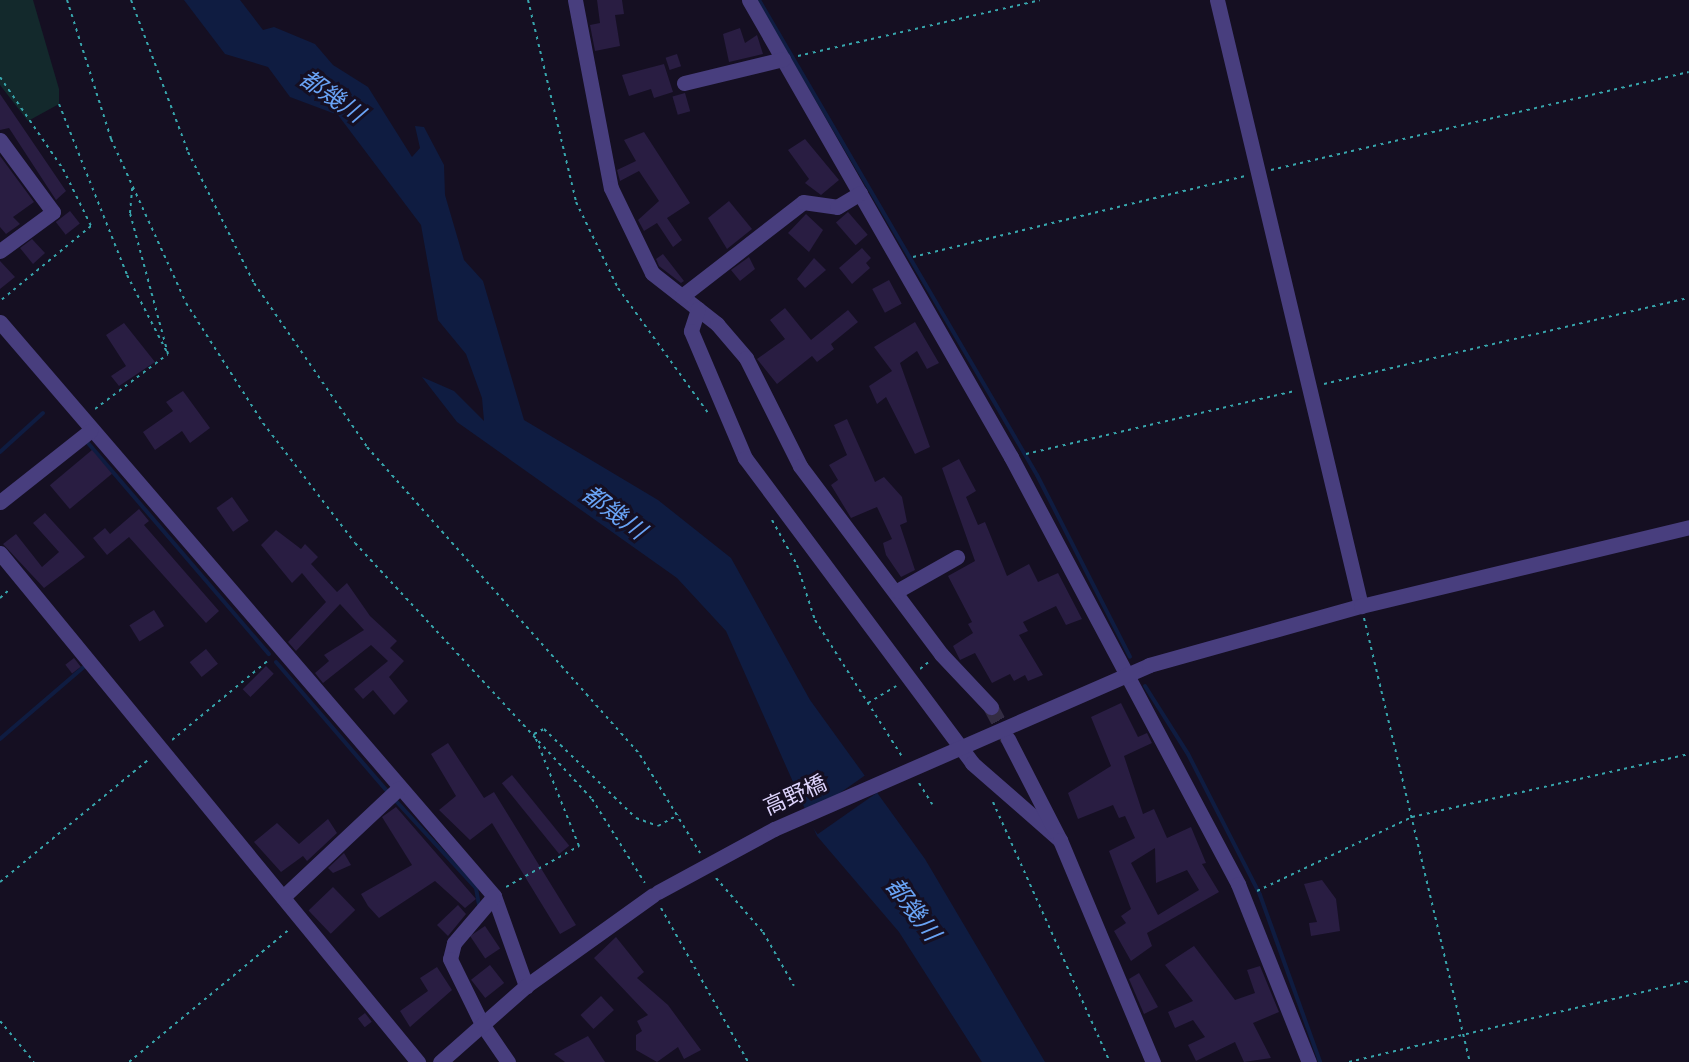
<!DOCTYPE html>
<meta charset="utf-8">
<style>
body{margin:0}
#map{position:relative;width:1689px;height:1062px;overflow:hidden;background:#150f22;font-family:Mulish,"Noto Sans JP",sans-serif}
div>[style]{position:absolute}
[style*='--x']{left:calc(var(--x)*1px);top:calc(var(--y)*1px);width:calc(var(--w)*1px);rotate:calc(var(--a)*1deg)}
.green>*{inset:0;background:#13292c}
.water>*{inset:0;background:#0f1c41}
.pier>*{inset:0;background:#150f22;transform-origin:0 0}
.stream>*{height:4px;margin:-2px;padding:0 2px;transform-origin:2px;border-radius:2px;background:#0f1c41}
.building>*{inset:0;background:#291d42;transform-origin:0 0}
.minor-tunnel>*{height:15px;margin-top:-7.5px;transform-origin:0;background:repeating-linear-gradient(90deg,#332c43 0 15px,transparent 0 23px)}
.path>*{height:2px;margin-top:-1px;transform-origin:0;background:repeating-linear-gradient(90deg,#37a5ac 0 3px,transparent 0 7.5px)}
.minor>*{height:15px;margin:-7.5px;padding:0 7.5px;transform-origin:7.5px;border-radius:7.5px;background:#483e7e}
span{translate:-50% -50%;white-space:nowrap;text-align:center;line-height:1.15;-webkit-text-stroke:6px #150f22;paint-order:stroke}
.street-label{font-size:22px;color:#ddd3fc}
.water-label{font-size:24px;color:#69a3f5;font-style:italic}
</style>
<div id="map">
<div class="green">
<i style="clip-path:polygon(0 0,33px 0,59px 89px,59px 104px,28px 121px,0 85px)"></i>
</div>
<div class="water">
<i style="clip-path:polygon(184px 0,240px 0,263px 30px,274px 27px,315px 44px,333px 65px,368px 87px,412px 157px,420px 148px,415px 126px,424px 127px,444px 165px,445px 195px,464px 260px,483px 281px,524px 420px,658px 500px,731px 558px,810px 700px,925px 859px,1045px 1062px,982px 1062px,899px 932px,817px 836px,726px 631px,677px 578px,457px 422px,422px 377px,454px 391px,484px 421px,482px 398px,466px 354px,438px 320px,421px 225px,338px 115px,290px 97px,268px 67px,225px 54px)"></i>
</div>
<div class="pier">
<i style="left:867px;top:774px;width:21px;height:75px;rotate:55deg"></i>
</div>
<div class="stream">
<i style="--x:759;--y:0;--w:550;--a:59.66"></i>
<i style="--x:1037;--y:475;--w:204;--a:62.9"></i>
<i style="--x:88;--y:443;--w:278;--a:49.4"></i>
<i style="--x:0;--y:452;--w:58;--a:-42.2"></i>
<i style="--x:276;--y:662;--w:169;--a:49.3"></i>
<i style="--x:1145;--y:686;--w:80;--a:57.7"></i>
<i style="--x:1188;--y:754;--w:158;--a:62.9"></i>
<i style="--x:1260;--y:895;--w:177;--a:70.2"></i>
<i style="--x:0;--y:739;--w:112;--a:-40.7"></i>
<i style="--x:396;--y:801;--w:118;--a:47.4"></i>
<i style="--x:476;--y:888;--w:17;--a:80"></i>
</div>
<div class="building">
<i style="clip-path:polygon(597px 0,622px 0,624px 14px,615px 15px,620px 46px,595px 51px,590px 25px,600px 23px)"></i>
<i style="clip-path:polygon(740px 28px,745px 43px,757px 35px,763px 54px,729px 62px,723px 34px)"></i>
<i style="left:677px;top:54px;width:13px;height:12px;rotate:72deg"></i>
<i style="clip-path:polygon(664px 64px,673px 92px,654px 98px,651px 89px,629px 96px,622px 75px)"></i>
<i style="left:685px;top:93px;width:19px;height:13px;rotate:74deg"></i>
<i style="clip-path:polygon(0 94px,66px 191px,56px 200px,9px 128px,0 130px)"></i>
<i style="clip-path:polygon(644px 132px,690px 203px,667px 218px,682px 240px,673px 247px,657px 223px,644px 231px,638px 220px,659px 201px,639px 171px,620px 181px,617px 170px,636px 161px,624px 140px)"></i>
<i style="clip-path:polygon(805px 139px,839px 180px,821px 195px,805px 183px,809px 179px,788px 150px)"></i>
<i style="clip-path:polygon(0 156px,34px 202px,13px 217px,20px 224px,6px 234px,0 227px)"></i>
<i style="clip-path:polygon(729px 201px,752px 229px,727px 249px,708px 218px)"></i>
<i style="left:70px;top:211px;width:16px;height:18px;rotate:52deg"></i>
<i style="left:848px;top:212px;width:30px;height:16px;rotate:49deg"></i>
<i style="clip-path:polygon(806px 214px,823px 230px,809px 252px,788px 233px)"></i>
<i style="clip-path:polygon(32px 239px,45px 253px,33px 264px,20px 248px)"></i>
<i style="clip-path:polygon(862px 248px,871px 258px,866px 263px,870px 268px,852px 284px,839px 268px)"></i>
<i style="clip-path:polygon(663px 254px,684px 281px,681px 283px,659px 266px,656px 259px)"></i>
<i style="clip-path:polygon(749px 257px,755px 269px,740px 281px,731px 270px)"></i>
<i style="clip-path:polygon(814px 258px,826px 270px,805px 288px,797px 279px)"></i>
<i style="clip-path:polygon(0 261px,15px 277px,0 289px)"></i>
<i style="left:889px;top:280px;width:27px;height:19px;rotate:62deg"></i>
<i style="clip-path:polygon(785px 308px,811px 340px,848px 310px,858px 322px,831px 344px,834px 349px,817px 362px,812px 356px,777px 384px,757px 359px,785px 339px,770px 320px)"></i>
<i style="clip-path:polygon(915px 322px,939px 363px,927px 369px,917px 351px,900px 363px,930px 447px,915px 454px,886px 397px,877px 404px,869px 386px,892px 371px,874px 347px)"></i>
<i style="clip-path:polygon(124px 323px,155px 362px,119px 386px,111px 376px,126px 366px,106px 335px)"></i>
<i style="clip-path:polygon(183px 391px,210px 428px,190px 443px,182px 431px,155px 450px,143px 432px,173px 411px,166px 402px)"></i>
<i style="clip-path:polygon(847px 419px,875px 482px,884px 477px,902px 497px,907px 522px,900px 525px,915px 570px,901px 577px,886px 555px,883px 543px,892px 539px,877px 507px,851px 518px,831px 485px,838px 480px,829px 465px,847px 455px,834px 425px)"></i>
<i style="left:92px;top:450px;width:31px;height:55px;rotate:50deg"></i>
<i style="clip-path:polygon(959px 459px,976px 491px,966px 497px,978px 525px,985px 522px,1007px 576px,1029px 564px,1038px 582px,1058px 573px,1082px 619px,1066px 625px,1056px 606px,1023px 622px,1028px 631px,1019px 635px,1043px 675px,1028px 681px,1025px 675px,1014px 681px,1010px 674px,992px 683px,975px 653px,960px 660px,953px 646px,973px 633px,968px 624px,972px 622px,948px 576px,975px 561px,942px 468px)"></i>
<i style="left:232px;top:497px;width:29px;height:19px;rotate:55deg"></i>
<i style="clip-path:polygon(139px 509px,149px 521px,144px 525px,219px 611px,206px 623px,129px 537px,107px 555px,93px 538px,105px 528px,110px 534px)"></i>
<i style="clip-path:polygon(45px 513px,85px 557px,44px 588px,3px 544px,16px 534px,42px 567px,59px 552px,33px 523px)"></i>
<i style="clip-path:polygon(276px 530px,301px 549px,305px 544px,318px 557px,311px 564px,337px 592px,347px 583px,370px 616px,397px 641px,390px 648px,404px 661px,389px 677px,408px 701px,394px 715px,373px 690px,363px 699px,354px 689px,388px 661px,371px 645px,323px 683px,315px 673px,329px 661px,324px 655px,364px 630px,340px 604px,296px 651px,288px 642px,326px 602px,302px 573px,292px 583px,261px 545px)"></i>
<i style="left:154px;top:610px;width:19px;height:29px;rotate:58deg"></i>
<i style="left:206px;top:649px;width:19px;height:21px;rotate:51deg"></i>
<i style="left:74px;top:658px;width:11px;height:11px;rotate:52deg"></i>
<i style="left:266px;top:666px;width:11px;height:33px;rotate:45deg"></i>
<i style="clip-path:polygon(evenodd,1121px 703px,1138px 737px,1147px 733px,1152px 743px,1124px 756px,1143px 814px,1154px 809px,1167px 838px,1191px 827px,1206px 863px,1202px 864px,1219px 892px,1147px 933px,1152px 946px,1131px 961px,1114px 931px,1126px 923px,1121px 916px,1131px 909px,1109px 851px,1135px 838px,1125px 816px,1119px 818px,1113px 805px,1078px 819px,1068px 793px,1111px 766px,1091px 717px,1121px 703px,1155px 848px,1156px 883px,1187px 870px,1199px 890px,1158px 915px,1131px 863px,1155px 848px)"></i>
<i style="clip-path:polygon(448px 743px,484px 798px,494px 792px,576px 925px,560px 934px,492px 823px,470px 840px,439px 810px,456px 796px,431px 754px)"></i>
<i style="left:512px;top:775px;width:91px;height:13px;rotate:51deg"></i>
<i style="clip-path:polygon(396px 807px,476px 899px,465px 908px,435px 881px,379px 918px,368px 906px,361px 894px,412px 865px,382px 817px)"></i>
<i style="clip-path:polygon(328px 819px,337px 833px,307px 861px,303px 856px,281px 872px,254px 842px,277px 823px,299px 844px)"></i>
<i style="clip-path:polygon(344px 853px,351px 865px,333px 873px,328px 868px)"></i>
<i style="clip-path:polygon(1322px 880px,1336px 899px,1340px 931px,1311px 936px,1309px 923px,1317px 922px,1304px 884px)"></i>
<i style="left:333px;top:887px;width:32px;height:34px;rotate:46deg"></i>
<i style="clip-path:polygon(458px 905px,466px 914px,448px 936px,437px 925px)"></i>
<i style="left:485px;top:926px;width:27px;height:18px;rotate:56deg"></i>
<i style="clip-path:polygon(616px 937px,644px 972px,637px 978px,668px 1005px,701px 1050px,684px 1059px,678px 1047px,657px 1062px,636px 1050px,636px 1035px,642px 1031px,637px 1021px,648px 1015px,594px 958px)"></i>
<i style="clip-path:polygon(1194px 946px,1235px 1000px,1255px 993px,1247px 970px,1260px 966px,1279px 1012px,1253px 1023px,1271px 1058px,1244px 1062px,1235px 1042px,1196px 1061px,1188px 1045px,1205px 1037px,1193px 1020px,1175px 1028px,1168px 1012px,1193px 1001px,1165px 965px)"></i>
<i style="left:490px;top:965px;width:23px;height:24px;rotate:52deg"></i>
<i style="clip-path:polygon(437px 967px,452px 990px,410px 1027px,400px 1011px,428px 991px,420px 978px)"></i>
<i style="clip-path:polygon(1139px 973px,1158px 1007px,1144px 1014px,1129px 979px)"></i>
<i style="left:601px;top:996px;width:19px;height:28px;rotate:47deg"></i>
<i style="left:365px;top:1013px;width:11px;height:9px;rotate:52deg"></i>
<i style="clip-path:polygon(588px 1036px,605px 1062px,565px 1062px,554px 1054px)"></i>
</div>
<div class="minor-tunnel">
<i style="--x:991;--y:707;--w:36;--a:62"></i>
</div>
<div class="path">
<i style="--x:67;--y:0;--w:146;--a:72.4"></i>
<i style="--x:111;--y:139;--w:180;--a:65.4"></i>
<i style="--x:186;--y:303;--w:143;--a:57.3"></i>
<i style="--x:263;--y:423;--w:151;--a:52.5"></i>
<i style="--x:355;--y:543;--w:349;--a:47.2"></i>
<i style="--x:592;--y:799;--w:99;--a:57.8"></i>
<i style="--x:131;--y:0;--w:162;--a:69.4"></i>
<i style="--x:188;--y:152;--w:147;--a:63.3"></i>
<i style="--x:254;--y:283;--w:199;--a:55.4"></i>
<i style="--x:367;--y:447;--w:412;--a:48.4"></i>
<i style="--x:640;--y:755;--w:115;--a:58.5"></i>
<i style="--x:528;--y:0;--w:208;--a:76.6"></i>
<i style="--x:576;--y:202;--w:96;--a:64"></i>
<i style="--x:618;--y:288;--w:155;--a:54.2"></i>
<i style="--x:798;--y:56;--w:248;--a:-13"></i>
<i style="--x:0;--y:77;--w:112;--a:55.6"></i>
<i style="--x:63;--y:169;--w:64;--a:63.8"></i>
<i style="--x:91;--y:226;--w:118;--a:140.5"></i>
<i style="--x:59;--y:104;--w:184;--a:68.3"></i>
<i style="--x:127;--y:275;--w:89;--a:62.6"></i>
<i style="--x:1271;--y:170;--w:429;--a:-13.2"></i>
<i style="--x:913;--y:257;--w:342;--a:-13.7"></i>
<i style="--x:1324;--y:384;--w:375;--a:-13.3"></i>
<i style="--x:95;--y:409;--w:91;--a:-37"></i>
<i style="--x:168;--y:354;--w:146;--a:-105.1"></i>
<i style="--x:130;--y:213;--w:25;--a:-85"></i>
<i style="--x:1026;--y:454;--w:276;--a:-13.2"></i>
<i style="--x:772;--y:520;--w:51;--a:60.9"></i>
<i style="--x:797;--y:565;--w:58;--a:71.9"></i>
<i style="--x:815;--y:620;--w:164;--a:57.5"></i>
<i style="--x:0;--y:598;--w:13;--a:-42"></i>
<i style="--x:1364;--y:618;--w:456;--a:76.6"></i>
<i style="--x:920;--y:669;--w:13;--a:-39"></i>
<i style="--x:868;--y:703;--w:33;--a:-31"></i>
<i style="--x:172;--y:740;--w:127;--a:-39.6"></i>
<i style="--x:919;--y:783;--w:25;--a:58"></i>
<i style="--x:993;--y:802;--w:285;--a:65.8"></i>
<i style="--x:716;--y:878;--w:72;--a:49"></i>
<i style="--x:763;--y:932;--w:62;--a:60.1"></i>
<i style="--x:0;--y:882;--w:193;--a:-39.5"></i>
<i style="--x:506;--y:887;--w:84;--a:-29.3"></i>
<i style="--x:579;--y:846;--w:121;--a:-111.9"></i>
<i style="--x:534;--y:734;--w:11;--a:-27"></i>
<i style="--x:544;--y:729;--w:128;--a:44.1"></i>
<i style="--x:636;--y:818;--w:23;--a:20"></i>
<i style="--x:658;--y:826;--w:23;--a:-29"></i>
<i style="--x:1257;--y:891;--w:172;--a:-25.5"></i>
<i style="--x:1412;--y:817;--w:284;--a:-12.8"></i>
<i style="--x:661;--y:908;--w:177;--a:60.5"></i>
<i style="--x:0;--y:1021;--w:53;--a:50.3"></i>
<i style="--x:129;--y:1062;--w:209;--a:-39.6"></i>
<i style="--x:1349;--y:1062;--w:350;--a:-13.4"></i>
</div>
<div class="minor">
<i style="--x:575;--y:0;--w:191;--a:79.2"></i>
<i style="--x:611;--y:188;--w:94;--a:64.2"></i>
<i style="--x:652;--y:273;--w:83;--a:38.1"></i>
<i style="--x:717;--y:324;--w:45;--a:49.5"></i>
<i style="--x:746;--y:358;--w:121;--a:63.4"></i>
<i style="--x:800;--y:466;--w:235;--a:53.1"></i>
<i style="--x:941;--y:654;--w:73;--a:46.7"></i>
<i style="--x:749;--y:0;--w:527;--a:60.17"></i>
<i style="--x:1011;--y:457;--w:484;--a:62"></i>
<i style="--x:1238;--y:884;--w:192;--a:68.3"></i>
<i style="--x:1217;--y:0;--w:623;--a:76.63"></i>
<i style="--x:684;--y:83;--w:102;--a:-13.6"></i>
<i style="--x:0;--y:140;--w:89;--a:53.6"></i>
<i style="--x:53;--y:212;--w:66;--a:143.7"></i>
<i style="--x:682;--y:296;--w:153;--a:-37.8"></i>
<i style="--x:803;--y:202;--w:34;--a:8"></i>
<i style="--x:837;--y:207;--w:27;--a:-31"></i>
<i style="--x:698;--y:309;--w:23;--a:108"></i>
<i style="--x:691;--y:331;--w:138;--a:67"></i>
<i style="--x:745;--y:458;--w:380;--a:53.3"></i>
<i style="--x:972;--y:763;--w:117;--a:41.2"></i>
<i style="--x:0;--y:322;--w:757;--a:49.28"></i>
<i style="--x:494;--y:896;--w:96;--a:70.4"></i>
<i style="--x:0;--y:502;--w:115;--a:-38.3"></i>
<i style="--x:0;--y:553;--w:659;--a:50.61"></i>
<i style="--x:897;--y:591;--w:69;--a:-29.5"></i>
<i style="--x:1008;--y:739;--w:114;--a:62.8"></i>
<i style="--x:1060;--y:840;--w:241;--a:67.3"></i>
<i style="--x:658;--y:892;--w:132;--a:-28.5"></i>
<i style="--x:774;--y:829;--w:409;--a:-23.6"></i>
<i style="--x:1149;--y:665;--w:220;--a:-15.6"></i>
<i style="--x:1361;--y:606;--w:337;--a:-13.5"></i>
<i style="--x:494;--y:896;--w:62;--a:130.4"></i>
<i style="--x:454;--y:943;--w:16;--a:104"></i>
<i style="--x:450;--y:959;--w:72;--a:63.8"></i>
<i style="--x:482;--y:1024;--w:46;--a:55.6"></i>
<i style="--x:283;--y:897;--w:158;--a:-43.2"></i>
<i style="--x:440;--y:1062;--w:115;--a:-41.5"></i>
<i style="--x:526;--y:986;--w:156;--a:-35.6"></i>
</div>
<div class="street-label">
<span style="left:795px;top:795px;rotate:-24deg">高野橋</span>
</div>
<div class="water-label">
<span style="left:332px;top:96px;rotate:35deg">都幾川</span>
<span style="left:614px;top:512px;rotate:37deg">都幾川</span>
<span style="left:913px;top:909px;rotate:53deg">都幾川</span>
</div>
</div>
